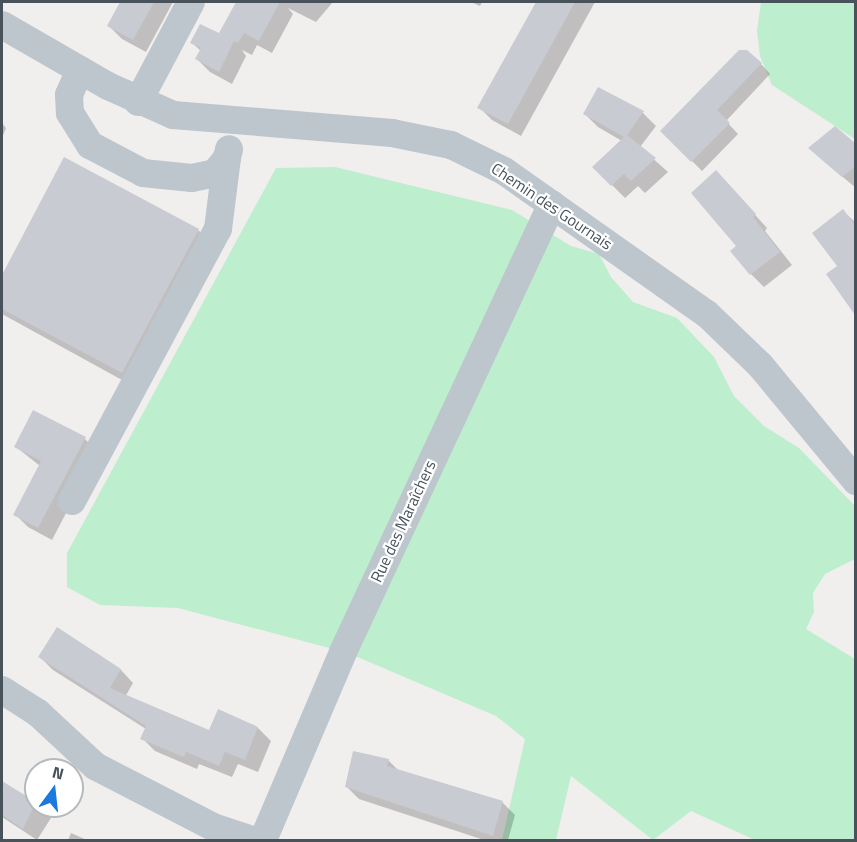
<!DOCTYPE html>
<meta charset="utf-8">
<style>
body{margin:0}
#map{position:relative;width:857px;height:842px;overflow:hidden;background:#f1eeee;font-family:"Titillium Web",sans-serif}
div>[style]{position:absolute}
[style*='--x']{left:calc(var(--x)*1px);top:calc(var(--y)*1px);width:calc(var(--w)*1px);rotate:calc(var(--a)*1deg)}
.green>*{inset:0;background:#bdeece}
.shadow>*{inset:0;background:#0003}
.building>*{inset:0;background:#c8cbd1}
.minor>*{height:28px;margin:-14px;padding:0 14px;transform-origin:14px;border-radius:14px;background:#bdc6cd}
span{translate:-50% -50%;white-space:nowrap;text-align:center;line-height:1.15;-webkit-text-stroke:4.5px #fff;paint-order:stroke}
.street-label{font-size:16px;color:#47525b}
.frame{position:absolute;inset:0;border:3px solid #47525b;pointer-events:none}
.north{position:absolute;left:24px;top:758px;width:60px;height:60px;box-sizing:border-box;background:#fff;border:2px solid #b5babd;border-radius:50%;rotate:15deg;font-size:16px;font-weight:700;line-height:24px;text-align:center;color:#47525b}
.north::after{content:'';display:block;margin:auto;width:21px;height:27px;background:#1c79dd;clip-path:polygon(50% 0,100% 100%,50% 72%,0 100%)}
</style>
<div id="map">
<div class="green">
<i style="clip-path:polygon(761px 2px,855px 2px,855px 139px,772px 85px,760px 56px,757px 31px)"></i>
<i style="clip-path:polygon(335px 167px,512px 210px,571px 246px,599px 254px,611px 277px,633px 302px,677px 318px,714px 357px,734px 396px,764px 426px,799px 448px,855px 506px,855px 559px,825px 574px,813px 593px,814px 612px,806px 629px,855px 659px,855px 840px,755px 840px,691px 811px,653px 840px,571px 776px,556px 840px,502px 840px,525px 739px,496px 716px,348px 653px,178px 608px,100px 605px,67px 587px,67px 553px,276px 168px)"></i>
</div>
<div class="shadow">
<i style="clip-path:polygon(122px 2px,173px 2px,146px 52px,122px 39px,109px 26px)"></i>
<i style="clip-path:polygon(238px 2px,333px 2px,316px 22px,288px 8px,293px 14px,272px 53px,257px 45px,252px 55px,242px 50px,246px 56px,232px 84px,210px 72px,197px 59px,201px 51px,192px 43px,219px 35px)"></i>
<i style="clip-path:polygon(471px 2px,482px 2px,480px 6px)"></i>
<i style="clip-path:polygon(537px 2px,595px 2px,521px 136px,492px 120px,479px 107px)"></i>
<i style="clip-path:polygon(761px 64px,770px 74px,726px 121px,738px 134px,702px 171px,662px 131px)"></i>
<i style="clip-path:polygon(599px 89px,643px 113px,656px 126px,640px 147px,668px 172px,645px 193px,638px 186px,625px 198px,594px 167px,622px 141px,598px 127px,585px 114px)"></i>
<i style="clip-path:polygon(2px 123px,6px 128px,2px 138px)"></i>
<i style="clip-path:polygon(835px 128px,856px 145px,856px 188px,820px 158px)"></i>
<i style="clip-path:polygon(65px 159px,198px 230px,218px 249px,142px 391px,2px 314px,2px 279px)"></i>
<i style="clip-path:polygon(728px 185px,767px 228px,765px 231px,792px 265px,764px 287px,751px 274px,738px 246px)"></i>
<i style="clip-path:polygon(843px 211px,856px 223px,856px 312px,839px 266px)"></i>
<i style="clip-path:polygon(85px 439px,98px 452px,52px 540px,28px 527px,15px 514px,40px 466px,16px 447px)"></i>
<i style="clip-path:polygon(57px 629px,121px 670px,133px 683px,125px 697px,210px 732px,218px 711px,258px 728px,271px 741px,258px 772px,238px 764px,232px 777px,199px 764px,197px 769px,155px 751px,142px 738px,146px 729px,53px 670px,40px 657px)"></i>
<i style="clip-path:polygon(388px 760px,399px 771px,502px 802px,515px 815px,508px 840px,484px 840px,359px 799px,346px 786px)"></i>
<i style="clip-path:polygon(7px 786px,51px 818px,37px 840px,2px 817px,2px 795px)"></i>
<i style="clip-path:polygon(71px 833px,87px 840px,68px 840px)"></i>
</div>
<div class="building">
<i style="clip-path:polygon(120px 2px,154px 2px,133px 40px,107px 26px)"></i>
<i style="clip-path:polygon(236px 2px,280px 2px,259px 41px,244px 33px,238px 43px,219px 33px,234px 41px,219px 72px,195px 59px,201px 48px,190px 43px,200px 24px,219px 33px)"></i>
<i style="clip-path:polygon(536px 2px,575px 2px,508px 124px,477px 108px)"></i>
<i style="clip-path:polygon(739px 50px,747px 50px,762px 63px,717px 110px,730px 123px,691px 162px,660px 131px)"></i>
<i style="clip-path:polygon(598px 87px,644px 111px,627px 135px,656px 158px,631px 181px,624px 174px,611px 186px,592px 167px,624px 137px,583px 114px)"></i>
<i style="clip-path:polygon(835px 126px,855px 143px,855px 167px,842px 177px,808px 148px)"></i>
<i style="clip-path:polygon(64px 157px,199px 229px,122px 373px,2px 309px,2px 275px)"></i>
<i style="clip-path:polygon(716px 170px,756px 214px,753px 217px,780px 252px,750px 275px,730px 251px,736px 246px,691px 193px)"></i>
<i style="clip-path:polygon(843px 209px,855px 225px,855px 315px,826px 274px,837px 266px,812px 233px)"></i>
<i style="clip-path:polygon(33px 410px,86px 437px,38px 528px,13px 515px,41px 461px,14px 447px)"></i>
<i style="clip-path:polygon(57px 627px,121px 669px,110px 688px,209px 730px,218px 709px,258px 727px,245px 760px,225px 752px,219px 766px,186px 752px,184px 757px,140px 739px,146px 726px,38px 657px)"></i>
<i style="clip-path:polygon(353px 751px,389px 759px,387px 766px,503px 801px,493px 836px,345px 787px)"></i>
<i style="clip-path:polygon(2px 781px,36px 802px,23px 829px,2px 815px)"></i>
</div>
<div class="minor">
<i style="--x:2;--y:25;--w:122;--a:29.9"></i>
<i style="--x:108;--y:86;--w:71;--a:24"></i>
<i style="--x:173;--y:115;--w:220;--a:4.7"></i>
<i style="--x:392;--y:133;--w:60;--a:11.5"></i>
<i style="--x:451;--y:145;--w:59;--a:26.1"></i>
<i style="--x:504;--y:171;--w:248;--a:35.2"></i>
<i style="--x:707;--y:314;--w:74;--a:43.9"></i>
<i style="--x:760;--y:365;--w:151;--a:50.4"></i>
<i style="--x:80;--y:70;--w:27;--a:114"></i>
<i style="--x:69;--y:95;--w:18;--a:87"></i>
<i style="--x:70;--y:113;--w:38;--a:58"></i>
<i style="--x:90;--y:145;--w:60;--a:27.8"></i>
<i style="--x:143;--y:173;--w:49;--a:5.8"></i>
<i style="--x:192;--y:178;--w:24;--a:-12"></i>
<i style="--x:215;--y:173;--w:19;--a:-51"></i>
<i style="--x:227;--y:158;--w:9;--a:-77"></i>
<i style="--x:138;--y:102;--w:113;--a:-62.1"></i>
<i style="--x:72;--y:501;--w:309;--a:-61.8"></i>
<i style="--x:218;--y:229;--w:72;--a:-82.8"></i>
<i style="--x:2;--y:690;--w:43;--a:32.6"></i>
<i style="--x:38;--y:713;--w:78;--a:42.9"></i>
<i style="--x:95;--y:766;--w:133;--a:27.3"></i>
<i style="--x:213;--y:827;--w:41;--a:18.4"></i>
<i style="--x:263;--y:840;--w:204;--a:-66.9"></i>
<i style="--x:343;--y:652;--w:494;--a:-65"></i>
</div>
<div class="street-label">
<span style="left:552px;top:206px;rotate:34deg">Chemin des Gournais</span>
<span style="left:403px;top:521px;rotate:-65deg">Rue des Maraîchers</span>
</div>
<div class="frame"></div>
<div class="north">N</div>
</div>
